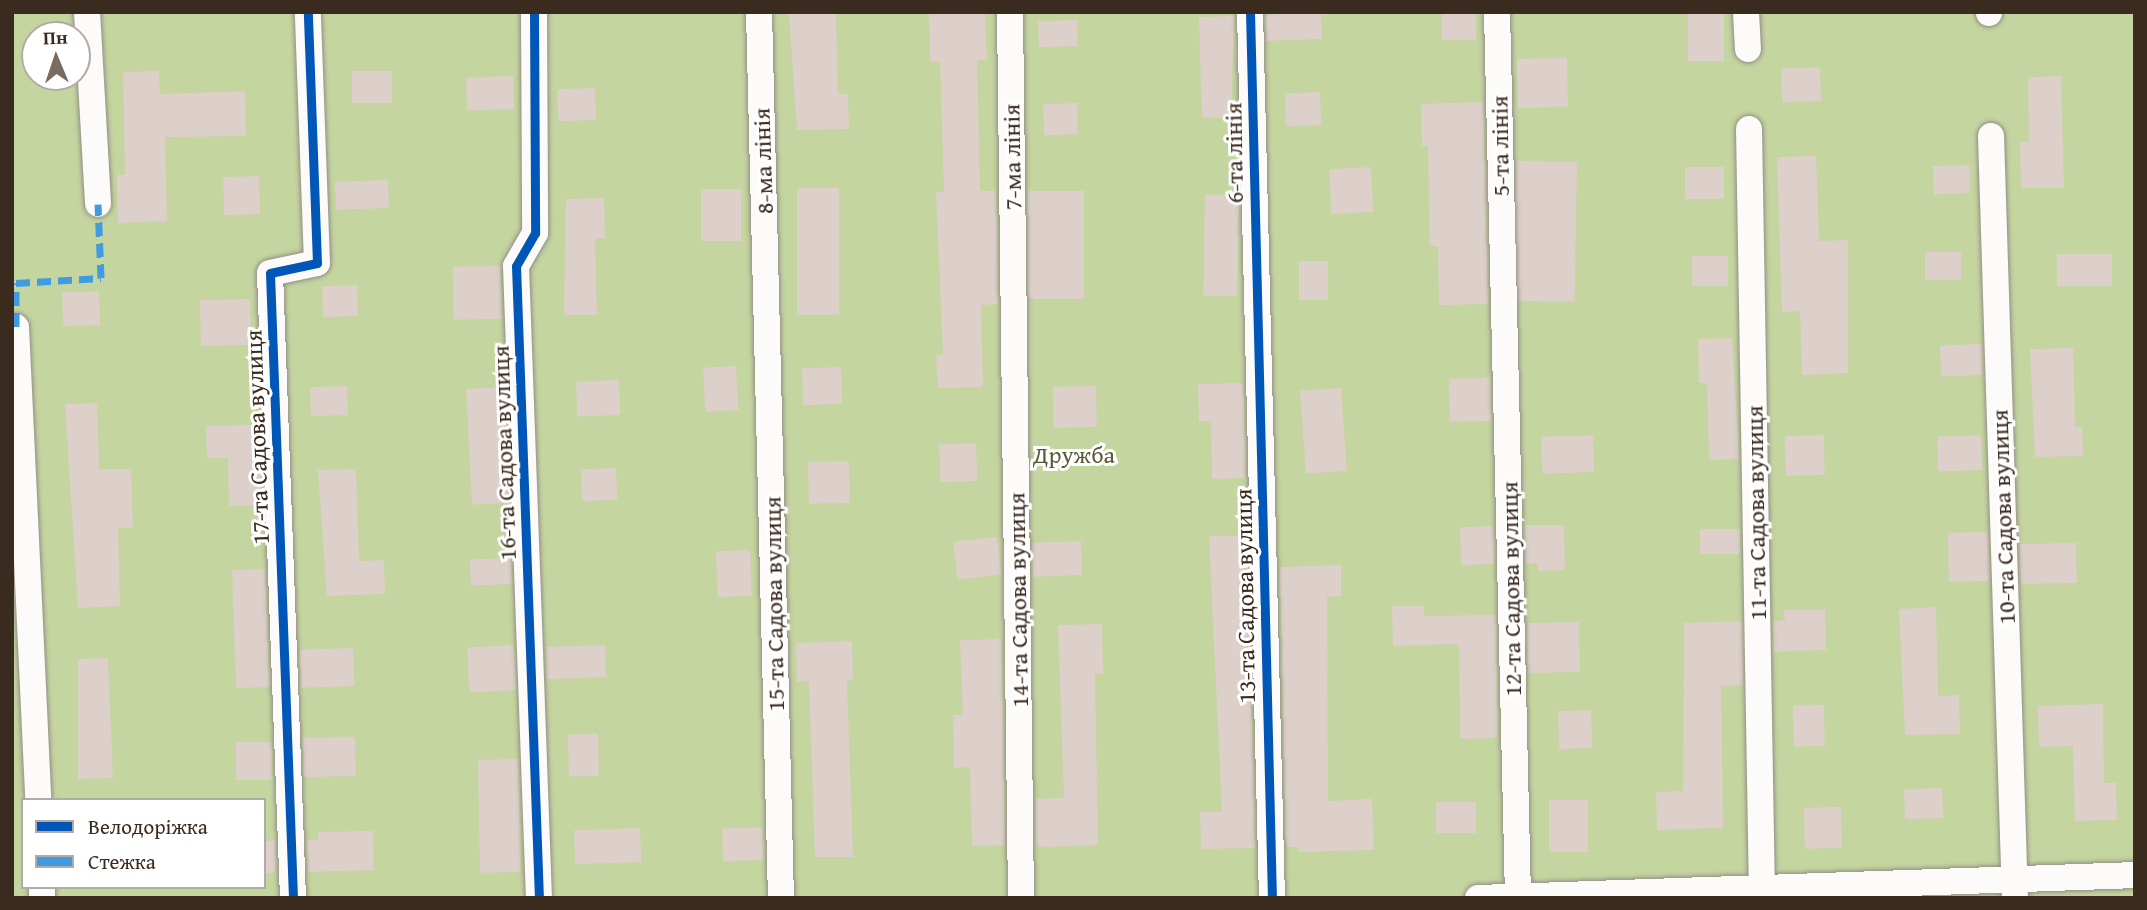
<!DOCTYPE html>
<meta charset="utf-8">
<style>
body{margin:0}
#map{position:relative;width:2147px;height:910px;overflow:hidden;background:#e9e5d8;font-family:"Gentium Book Plus",serif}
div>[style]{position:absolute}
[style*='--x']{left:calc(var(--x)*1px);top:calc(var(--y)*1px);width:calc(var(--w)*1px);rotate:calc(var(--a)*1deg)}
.green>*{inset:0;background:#c4d59f}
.building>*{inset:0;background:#ddcfc9;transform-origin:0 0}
.roads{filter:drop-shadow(0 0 2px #938e86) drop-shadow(0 0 2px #938e86)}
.minor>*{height:26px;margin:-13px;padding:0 13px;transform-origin:13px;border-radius:13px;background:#fcfbf9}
.quiet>*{height:7px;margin-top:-3.5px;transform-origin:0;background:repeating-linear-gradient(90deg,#3f9ce0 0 14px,transparent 0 21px)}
.cycleway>*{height:9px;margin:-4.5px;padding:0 4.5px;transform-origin:4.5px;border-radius:4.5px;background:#0057b8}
span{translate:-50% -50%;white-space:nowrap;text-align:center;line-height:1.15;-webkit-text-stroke:6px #fff;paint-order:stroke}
.street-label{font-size:24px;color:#3b2a1e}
.park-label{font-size:24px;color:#5b5937}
.frame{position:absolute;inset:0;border:14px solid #3b2a1e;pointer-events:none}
.legend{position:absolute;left:21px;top:798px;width:245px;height:91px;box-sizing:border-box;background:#fff;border:2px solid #b1aaa5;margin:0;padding:9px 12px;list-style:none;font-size:21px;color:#3b2a1e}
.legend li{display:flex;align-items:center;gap:14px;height:35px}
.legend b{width:35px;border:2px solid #b1aaa5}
.north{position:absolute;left:21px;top:21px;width:70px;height:70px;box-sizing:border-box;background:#fff;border:2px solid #b1aaa5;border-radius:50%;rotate:358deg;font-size:19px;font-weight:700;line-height:28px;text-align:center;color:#3b2a1e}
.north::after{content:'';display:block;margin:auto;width:24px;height:32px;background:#786b5f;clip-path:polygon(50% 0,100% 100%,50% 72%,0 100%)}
</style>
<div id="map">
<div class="green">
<i style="clip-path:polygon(evenodd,12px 12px,2135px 12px,2135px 898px,12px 898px,12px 12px,35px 35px,77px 35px,77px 77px,35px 77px,35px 35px,12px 12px,23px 800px,264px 800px,264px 887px,23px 887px,23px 800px)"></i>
</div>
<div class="building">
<i style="clip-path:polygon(789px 12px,836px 12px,838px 94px,848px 94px,849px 129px,797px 130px)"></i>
<i style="clip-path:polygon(929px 12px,985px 12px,987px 60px,977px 60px,980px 191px,996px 191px,998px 304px,981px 305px,983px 387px,938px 388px,936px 355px,943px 355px,936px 192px,944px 192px,940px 61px,930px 62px)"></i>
<i style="clip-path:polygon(1287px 12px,1321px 12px,1322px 39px,1266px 41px,1266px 16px)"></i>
<i style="left:1442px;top:12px;width:34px;height:28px"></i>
<i style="left:1688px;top:12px;width:36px;height:49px"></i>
<i style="clip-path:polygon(1234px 16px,1231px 117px,1202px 118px,1199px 17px)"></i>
<i style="left:1077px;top:20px;width:26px;height:39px;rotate:88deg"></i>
<i style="left:1567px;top:58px;width:49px;height:50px;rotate:89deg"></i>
<i style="left:1820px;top:67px;width:34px;height:39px;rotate:88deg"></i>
<i style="clip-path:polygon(159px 71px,160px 94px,245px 91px,246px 136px,165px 137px,167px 221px,118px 223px,117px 175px,125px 175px,123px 72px)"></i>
<i style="left:392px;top:71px;width:32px;height:40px;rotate:90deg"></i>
<i style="left:513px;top:76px;width:33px;height:47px;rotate:88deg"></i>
<i style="clip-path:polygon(2061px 76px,2064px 188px,2021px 188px,2020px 142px,2029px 142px,2028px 77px)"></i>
<i style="left:595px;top:88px;width:32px;height:38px;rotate:88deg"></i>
<i style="left:1320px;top:92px;width:33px;height:35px;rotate:88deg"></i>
<i style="clip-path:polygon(1483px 102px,1488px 304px,1439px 305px,1438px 246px,1430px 246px,1428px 146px,1422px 146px,1421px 104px)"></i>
<i style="left:1077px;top:103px;width:31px;height:34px;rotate:88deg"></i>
<i style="clip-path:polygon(1816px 156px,1819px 241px,1848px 240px,1848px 373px,1802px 375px,1800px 311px,1782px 312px,1777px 157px)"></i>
<i style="left:1577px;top:162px;width:140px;height:61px;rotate:91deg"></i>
<i style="left:1969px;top:165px;width:28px;height:36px;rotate:88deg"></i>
<i style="left:1371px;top:167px;width:45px;height:42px;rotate:87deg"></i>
<i style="left:1685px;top:167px;width:39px;height:32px"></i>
<i style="left:259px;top:176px;width:38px;height:36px;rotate:88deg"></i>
<i style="left:388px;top:180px;width:28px;height:53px;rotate:88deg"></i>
<i style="left:839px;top:188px;width:127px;height:42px;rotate:90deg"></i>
<i style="left:701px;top:189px;width:40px;height:52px"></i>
<i style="left:1084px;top:191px;width:108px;height:56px;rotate:90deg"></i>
<i style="left:1239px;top:195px;width:101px;height:34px;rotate:91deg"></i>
<i style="clip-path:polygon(604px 198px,605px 238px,595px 239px,597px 315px,564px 315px,566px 199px)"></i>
<i style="left:1961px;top:252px;width:28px;height:36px;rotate:90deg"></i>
<i style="left:2112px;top:254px;width:32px;height:55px;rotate:90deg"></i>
<i style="left:1692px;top:256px;width:36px;height:30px"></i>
<i style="left:1299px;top:261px;width:29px;height:39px"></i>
<i style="left:500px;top:266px;width:53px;height:47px;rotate:89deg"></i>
<i style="left:357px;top:285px;width:31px;height:35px;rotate:88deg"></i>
<i style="left:99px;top:291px;width:34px;height:37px;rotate:88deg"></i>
<i style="left:250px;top:299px;width:46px;height:50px;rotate:89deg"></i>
<i style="clip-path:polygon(1732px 338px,1739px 459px,1709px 460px,1707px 383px,1699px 383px,1698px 339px)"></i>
<i style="left:1981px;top:344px;width:31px;height:41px;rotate:88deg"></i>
<i style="clip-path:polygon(2073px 348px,2075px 427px,2082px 427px,2083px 456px,2035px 457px,2030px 349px)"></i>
<i style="left:736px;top:366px;width:44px;height:33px;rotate:87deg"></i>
<i style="left:841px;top:367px;width:37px;height:39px;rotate:88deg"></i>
<i style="left:1490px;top:378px;width:43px;height:41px;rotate:89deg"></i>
<i style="left:619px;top:380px;width:35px;height:43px;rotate:88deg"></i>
<i style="clip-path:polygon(1243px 383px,1246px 478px,1212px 479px,1211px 421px,1199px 421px,1198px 384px)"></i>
<i style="left:347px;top:386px;width:29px;height:37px;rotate:88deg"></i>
<i style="left:1096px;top:386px;width:41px;height:43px;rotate:89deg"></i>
<i style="left:503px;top:387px;width:116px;height:37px;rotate:87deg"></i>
<i style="left:1341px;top:388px;width:83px;height:41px;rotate:86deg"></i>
<i style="clip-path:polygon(97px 403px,99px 469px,131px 469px,133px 528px,118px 528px,120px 606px,78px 608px,65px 404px)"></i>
<i style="clip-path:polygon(260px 425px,263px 505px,229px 506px,228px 458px,207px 458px,206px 426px)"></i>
<i style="left:1593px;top:435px;width:37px;height:52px;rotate:88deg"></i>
<i style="left:1824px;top:435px;width:40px;height:39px;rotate:89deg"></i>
<i style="left:1981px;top:435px;width:35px;height:44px;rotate:88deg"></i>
<i style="left:976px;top:443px;width:38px;height:37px;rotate:88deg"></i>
<i style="left:849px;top:461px;width:42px;height:41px;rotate:89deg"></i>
<i style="left:616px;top:468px;width:32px;height:35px;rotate:88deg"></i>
<i style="clip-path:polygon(356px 469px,359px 561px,384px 560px,385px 594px,327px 596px,318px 470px)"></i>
<i style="clip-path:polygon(1525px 525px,1564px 525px,1565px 570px,1538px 571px,1538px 563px,1526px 564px)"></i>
<i style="left:1493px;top:526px;width:38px;height:33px;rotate:88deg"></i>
<i style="left:1740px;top:529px;width:25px;height:40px;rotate:90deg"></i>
<i style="left:1988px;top:532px;width:49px;height:40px;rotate:89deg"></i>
<i style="clip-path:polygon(1209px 536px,1247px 536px,1255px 848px,1201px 849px,1200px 812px,1222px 812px)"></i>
<i style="left:997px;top:537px;width:38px;height:44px;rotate:84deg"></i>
<i style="left:1081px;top:541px;width:34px;height:49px;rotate:88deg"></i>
<i style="left:2076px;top:543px;width:40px;height:56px;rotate:89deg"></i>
<i style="left:750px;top:550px;width:46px;height:34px;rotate:88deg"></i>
<i style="left:511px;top:558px;width:26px;height:41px;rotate:88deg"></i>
<i style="clip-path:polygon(1341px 565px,1341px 596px,1327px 597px,1328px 801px,1372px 799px,1374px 850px,1299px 852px,1299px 847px,1286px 847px,1280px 567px)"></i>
<i style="left:265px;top:569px;width:118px;height:33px;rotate:88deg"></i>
<i style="clip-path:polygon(1392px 606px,1424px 606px,1424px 616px,1496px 615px,1497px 738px,1460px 739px,1459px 644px,1393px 646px)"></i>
<i style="clip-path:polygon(1936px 607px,1938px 696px,1959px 695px,1960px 734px,1905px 735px,1899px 609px)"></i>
<i style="clip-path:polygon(1784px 610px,1825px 610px,1826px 650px,1774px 652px,1773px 621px,1785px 620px)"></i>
<i style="clip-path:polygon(1742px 621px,1743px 685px,1721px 686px,1723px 828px,1657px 830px,1656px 792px,1683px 791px,1684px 623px)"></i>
<i style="left:1579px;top:622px;width:50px;height:52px;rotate:89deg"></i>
<i style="clip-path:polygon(1102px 624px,1103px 674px,1095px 674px,1098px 845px,1044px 847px,1036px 844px,1036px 799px,1064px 798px,1058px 625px)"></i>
<i style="clip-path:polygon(1001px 639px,1005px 845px,972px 846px,970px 767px,954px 768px,953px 715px,963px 715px,960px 640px)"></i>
<i style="clip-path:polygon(852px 641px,853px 680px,847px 681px,853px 857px,815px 857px,809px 681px,797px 682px,796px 643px)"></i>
<i style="left:514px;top:645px;width:45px;height:47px;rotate:87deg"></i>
<i style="left:605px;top:645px;width:32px;height:59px;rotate:88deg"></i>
<i style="left:353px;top:648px;width:38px;height:53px;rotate:88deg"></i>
<i style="clip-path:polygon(108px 658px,113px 778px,78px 779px,78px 659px)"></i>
<i style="clip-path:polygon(2103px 704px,2104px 783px,2116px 783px,2117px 820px,2075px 821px,2073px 746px,2039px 747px,2038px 706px)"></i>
<i style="left:1824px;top:705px;width:41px;height:31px;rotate:89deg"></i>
<i style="left:1591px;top:710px;width:38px;height:33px;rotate:88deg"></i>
<i style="left:598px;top:734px;width:42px;height:30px;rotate:89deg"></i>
<i style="left:355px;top:737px;width:39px;height:52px;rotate:89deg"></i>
<i style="left:272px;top:742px;width:38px;height:36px;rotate:90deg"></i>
<i style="left:518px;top:759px;width:113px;height:40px;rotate:89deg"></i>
<i style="left:1942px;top:788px;width:30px;height:38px;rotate:88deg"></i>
<i style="left:1549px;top:800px;width:39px;height:52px"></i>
<i style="left:1476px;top:802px;width:31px;height:40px;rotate:90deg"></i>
<i style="left:1841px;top:807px;width:41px;height:37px;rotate:89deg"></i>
<i style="left:762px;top:827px;width:33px;height:40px;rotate:88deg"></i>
<i style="left:640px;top:828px;width:34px;height:66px;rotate:88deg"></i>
<i style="clip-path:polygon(373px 831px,374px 870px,308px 872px,307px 840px,318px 840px,318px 832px)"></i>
<i style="left:264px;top:841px;width:11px;height:32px"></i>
</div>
<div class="roads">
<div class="minor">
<i style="--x:87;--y:12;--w:192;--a:86.7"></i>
<i style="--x:534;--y:12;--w:221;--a:89.7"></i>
<i style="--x:535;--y:233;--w:38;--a:120"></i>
<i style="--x:516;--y:266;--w:632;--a:87.92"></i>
<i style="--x:759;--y:12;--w:886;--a:88.58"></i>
<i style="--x:1010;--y:12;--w:886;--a:89.29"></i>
<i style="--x:1250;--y:12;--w:886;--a:88.58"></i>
<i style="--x:1497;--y:12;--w:886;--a:88.64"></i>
<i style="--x:1746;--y:12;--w:37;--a:87"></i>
<i style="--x:1989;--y:12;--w:1;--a:90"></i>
<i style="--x:1749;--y:129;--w:769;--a:89.03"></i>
<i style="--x:1991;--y:136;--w:762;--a:88.2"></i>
<i style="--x:16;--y:327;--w:474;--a:87.3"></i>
<i style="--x:42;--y:887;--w:11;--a:90"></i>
<i style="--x:293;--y:898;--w:625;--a:-92.11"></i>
<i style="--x:270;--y:273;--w:48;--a:-12"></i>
<i style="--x:317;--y:263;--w:251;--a:-92.1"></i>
<i style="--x:1478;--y:898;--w:657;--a:-2"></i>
</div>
</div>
<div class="quiet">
<i style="--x:16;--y:327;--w:44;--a:-90"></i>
<i style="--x:16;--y:283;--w:85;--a:-3.4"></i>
<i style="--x:101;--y:278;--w:74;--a:-92.3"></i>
</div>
<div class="cycleway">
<i style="--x:534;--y:12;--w:221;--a:89.7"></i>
<i style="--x:535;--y:233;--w:38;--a:120"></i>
<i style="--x:516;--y:266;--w:632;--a:87.92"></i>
<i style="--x:1250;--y:12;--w:886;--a:88.58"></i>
<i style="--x:293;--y:898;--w:625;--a:-92.11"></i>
<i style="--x:270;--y:273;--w:48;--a:-12"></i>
<i style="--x:317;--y:263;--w:251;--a:-92.1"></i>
</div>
<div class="street-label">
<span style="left:1500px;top:146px;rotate:-91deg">5-та лінія</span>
<span style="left:1234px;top:153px;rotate:-91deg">6-та лінія</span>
<span style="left:1012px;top:157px;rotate:-91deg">7-ма лінія</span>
<span style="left:763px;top:161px;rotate:-92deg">8-ма лінія</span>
<span style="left:257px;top:437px;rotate:-92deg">17-та Садова вулиця</span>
<span style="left:504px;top:453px;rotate:-92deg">16-та Садова вулиця</span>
<span style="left:1756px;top:513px;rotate:-91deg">11-та Садова вулиця</span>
<span style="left:2003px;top:517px;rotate:-92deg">10-та Садова вулиця</span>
<span style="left:1511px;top:589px;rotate:-91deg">12-та Садова вулиця</span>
<span style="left:1245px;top:596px;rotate:-91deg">13-та Садова вулиця</span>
<span style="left:1018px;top:600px;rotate:-91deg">14-та Садова вулиця</span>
<span style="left:774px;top:604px;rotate:-91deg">15-та Садова вулиця</span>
</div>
<div class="park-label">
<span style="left:1074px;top:455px">Дружба</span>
</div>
<div class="frame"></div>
<ul class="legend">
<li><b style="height:9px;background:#0057b8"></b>Велодоріжка</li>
<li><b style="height:9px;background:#3f9ce0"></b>Стежка</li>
</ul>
<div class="north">Пн</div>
</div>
